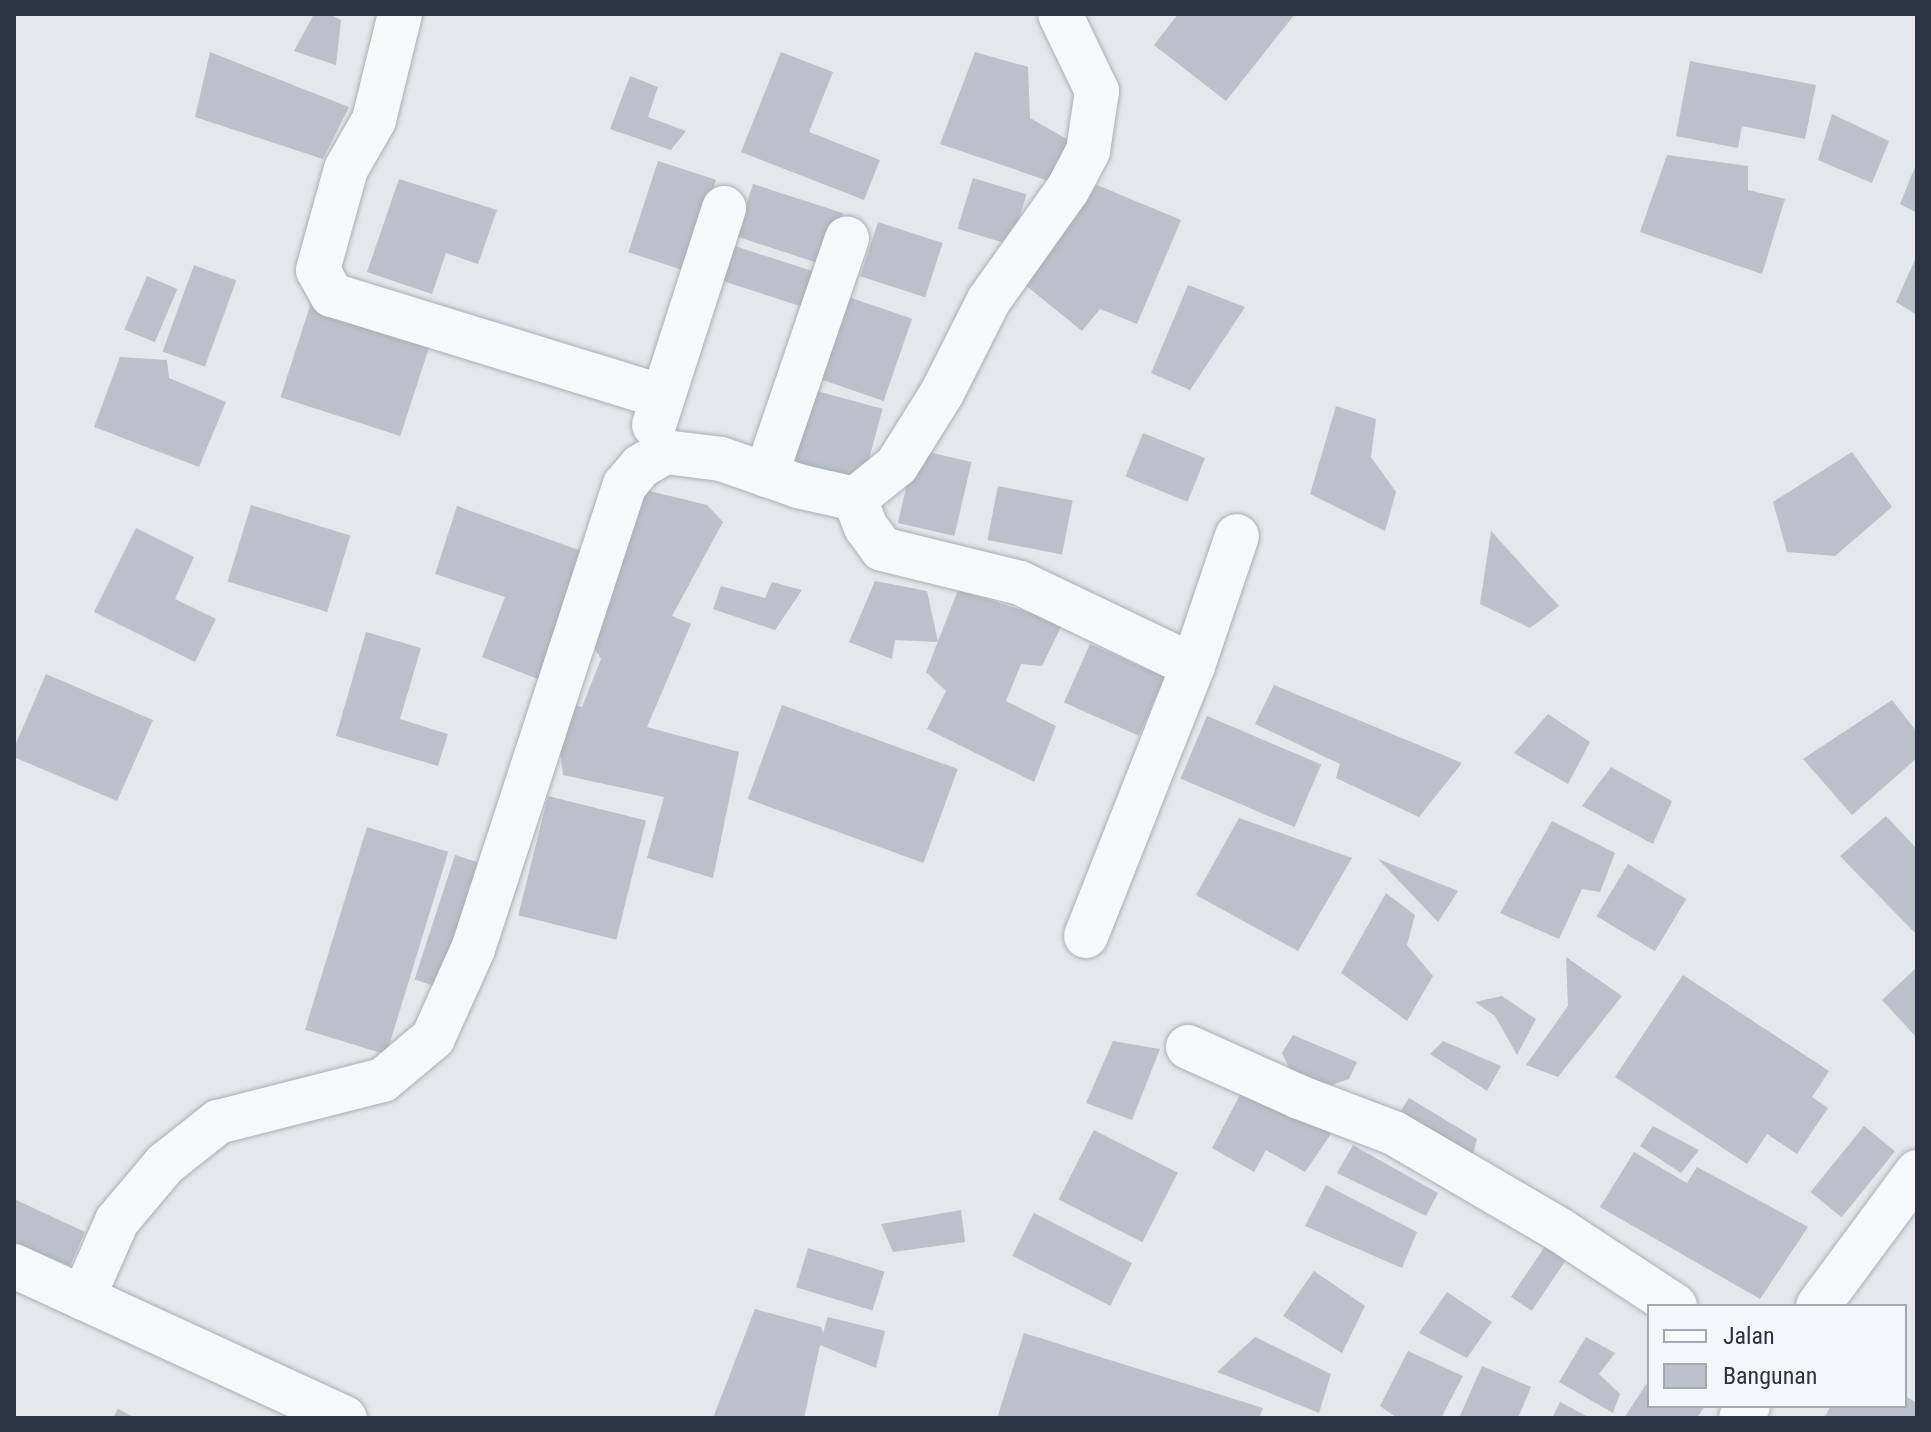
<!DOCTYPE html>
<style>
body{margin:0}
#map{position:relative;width:1931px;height:1432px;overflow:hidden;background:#e4e7ec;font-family:"Roboto Condensed",sans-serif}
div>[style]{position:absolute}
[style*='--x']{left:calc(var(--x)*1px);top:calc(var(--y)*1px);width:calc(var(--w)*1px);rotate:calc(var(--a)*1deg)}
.building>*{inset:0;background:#bbc0ca;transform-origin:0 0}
.roads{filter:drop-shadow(0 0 2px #a9aeb7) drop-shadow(0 0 2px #a9aeb7)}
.minor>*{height:44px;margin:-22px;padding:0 22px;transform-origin:22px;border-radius:22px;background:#f7f8fa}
span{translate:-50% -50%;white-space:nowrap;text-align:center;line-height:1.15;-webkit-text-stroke:6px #f4f6f9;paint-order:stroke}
.frame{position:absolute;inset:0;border:16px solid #2b3445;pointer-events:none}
.legend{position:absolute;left:1647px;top:1304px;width:260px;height:104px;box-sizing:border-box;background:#f4f6f9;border:2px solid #a4a8b1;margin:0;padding:10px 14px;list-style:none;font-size:24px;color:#2b3445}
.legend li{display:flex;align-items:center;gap:16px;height:40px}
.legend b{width:40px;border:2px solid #a4a8b1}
</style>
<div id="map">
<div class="building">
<i style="clip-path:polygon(314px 14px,329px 14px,341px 20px,336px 65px,294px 51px)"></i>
<i style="clip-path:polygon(1178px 14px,1295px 14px,1226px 101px,1154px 45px)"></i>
<i style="clip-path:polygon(210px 52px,349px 107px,323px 159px,195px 117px)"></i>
<i style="clip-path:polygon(781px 52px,833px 72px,809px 132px,880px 160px,864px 200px,741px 152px)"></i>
<i style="clip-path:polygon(975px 52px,1028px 67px,1030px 118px,1086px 150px,1066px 187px,940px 144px)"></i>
<i style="clip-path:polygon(1690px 61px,1816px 85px,1805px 139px,1742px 126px,1738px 148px,1676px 136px)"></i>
<i style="clip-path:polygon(630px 76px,658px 87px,648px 117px,686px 131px,671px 150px,610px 129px)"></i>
<i style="clip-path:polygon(1832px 114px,1889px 141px,1872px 183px,1818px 160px)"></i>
<i style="clip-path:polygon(1667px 155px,1748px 166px,1748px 190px,1785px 199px,1762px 274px,1640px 232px)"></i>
<i style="left:658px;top:161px;width:61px;height:96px;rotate:18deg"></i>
<i style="clip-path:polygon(1917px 162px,1917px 213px,1900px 204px)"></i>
<i style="left:973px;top:178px;width:56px;height:53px;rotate:17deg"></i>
<i style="clip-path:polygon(399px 179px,497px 210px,478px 264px,446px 253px,432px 294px,367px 272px)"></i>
<i style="left:753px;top:184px;width:95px;height:55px;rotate:18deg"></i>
<i style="clip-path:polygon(1097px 185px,1181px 220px,1137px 324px,1100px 309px,1082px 331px,1019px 280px)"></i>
<i style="left:878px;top:222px;width:68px;height:57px;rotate:18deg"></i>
<i style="left:735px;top:246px;width:86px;height:37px;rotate:18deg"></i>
<i style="clip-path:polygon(1917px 255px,1917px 315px,1896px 302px)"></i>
<i style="left:194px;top:265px;width:45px;height:92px;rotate:20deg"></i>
<i style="left:147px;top:276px;width:33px;height:58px;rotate:23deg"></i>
<i style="clip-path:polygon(1188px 285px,1245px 307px,1190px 390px,1151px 373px)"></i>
<i style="left:843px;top:295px;width:73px;height:87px;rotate:19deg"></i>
<i style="left:311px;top:303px;width:126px;height:99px;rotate:18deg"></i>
<i style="clip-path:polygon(120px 357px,167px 360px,169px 378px,226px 402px,199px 467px,94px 427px)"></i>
<i style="left:813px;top:390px;width:72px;height:77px;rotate:15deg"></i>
<i style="clip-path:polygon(1336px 406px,1376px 419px,1371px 457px,1396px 492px,1385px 531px,1310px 494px)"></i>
<i style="left:1143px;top:433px;width:67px;height:47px;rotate:22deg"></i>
<i style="left:915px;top:449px;width:58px;height:76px;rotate:13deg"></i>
<i style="clip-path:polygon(1852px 452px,1892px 507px,1835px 556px,1787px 552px,1773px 502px)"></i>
<i style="clip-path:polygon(625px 485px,707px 505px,723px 522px,672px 616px,691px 624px,647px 727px,739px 752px,713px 878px,647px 858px,664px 797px,563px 775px,559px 743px,574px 705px,582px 707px,601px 659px,588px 638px)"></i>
<i style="left:998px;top:486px;width:76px;height:55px;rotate:11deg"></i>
<i style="left:251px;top:505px;width:104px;height:80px;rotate:17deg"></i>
<i style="clip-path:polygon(457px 506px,598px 557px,548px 683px,482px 657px,505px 597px,435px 574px)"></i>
<i style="clip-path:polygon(136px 528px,194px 557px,175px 599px,216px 619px,195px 662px,94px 612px)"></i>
<i style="clip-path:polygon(1491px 531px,1559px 606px,1530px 628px,1480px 604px)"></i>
<i style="clip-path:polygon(875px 581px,927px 591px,938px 642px,895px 640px,892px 659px,849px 642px)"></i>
<i style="clip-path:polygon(772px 582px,802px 590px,775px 630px,713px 609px,721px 586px,765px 598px)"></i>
<i style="clip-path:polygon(958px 590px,1063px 623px,1042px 666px,1021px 664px,1006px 701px,1056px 726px,1034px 782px,927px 729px,946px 691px,926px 672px)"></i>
<i style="clip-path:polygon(366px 632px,421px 648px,400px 719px,448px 734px,438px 766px,336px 736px)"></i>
<i style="left:1090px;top:644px;width:82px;height:64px;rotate:24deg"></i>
<i style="clip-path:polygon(46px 674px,153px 720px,117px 801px,14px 757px,14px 748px)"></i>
<i style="clip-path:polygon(1274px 685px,1462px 763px,1419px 817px,1336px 778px,1340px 764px,1255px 724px)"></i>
<i style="clip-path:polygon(1892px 700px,1917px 732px,1917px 758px,1852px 815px,1803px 759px)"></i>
<i style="left:782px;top:705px;width:187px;height:100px;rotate:20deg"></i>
<i style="clip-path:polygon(1548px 714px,1590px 742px,1568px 784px,1514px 753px)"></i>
<i style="left:1207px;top:716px;width:124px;height:68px;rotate:23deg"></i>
<i style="clip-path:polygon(1611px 767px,1672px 801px,1653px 844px,1582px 806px)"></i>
<i style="left:548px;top:796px;width:101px;height:123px;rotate:14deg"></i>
<i style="clip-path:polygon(1886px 816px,1917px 849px,1917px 935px,1840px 856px)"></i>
<i style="clip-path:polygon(1239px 818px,1352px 858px,1298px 951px,1196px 895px)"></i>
<i style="clip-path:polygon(1552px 821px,1615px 853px,1600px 892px,1582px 889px,1559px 939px,1500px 913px)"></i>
<i style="left:367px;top:827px;width:85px;height:212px;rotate:17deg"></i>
<i style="left:455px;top:855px;width:35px;height:131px;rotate:18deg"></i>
<i style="clip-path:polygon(1378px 859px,1458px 891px,1438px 922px)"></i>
<i style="left:1628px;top:864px;width:68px;height:61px;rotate:31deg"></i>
<i style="clip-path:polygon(1386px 893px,1415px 915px,1407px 945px,1433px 976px,1407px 1021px,1341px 973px)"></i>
<i style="clip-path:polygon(1566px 957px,1622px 996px,1558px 1077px,1526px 1065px,1568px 1006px)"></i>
<i style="clip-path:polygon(1917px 967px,1917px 1038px,1882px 1000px)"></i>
<i style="clip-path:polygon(1683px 975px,1829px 1071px,1812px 1097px,1828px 1108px,1797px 1154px,1767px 1134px,1747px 1164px,1615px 1077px)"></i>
<i style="clip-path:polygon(1502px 996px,1536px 1019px,1517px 1055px,1495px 1016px,1475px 1002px)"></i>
<i style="clip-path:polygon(1293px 1035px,1357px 1062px,1349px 1079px,1302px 1095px,1282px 1053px)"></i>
<i style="clip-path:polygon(1113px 1041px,1160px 1049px,1132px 1120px,1086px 1103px)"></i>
<i style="clip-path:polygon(1443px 1041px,1501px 1066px,1487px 1091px,1430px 1054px)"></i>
<i style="clip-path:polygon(1242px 1091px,1335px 1128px,1305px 1172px,1266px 1150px,1254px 1172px,1212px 1148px)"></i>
<i style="clip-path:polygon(1409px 1098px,1477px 1139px,1471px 1162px,1398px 1115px)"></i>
<i style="clip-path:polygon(1653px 1126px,1699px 1150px,1681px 1173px,1640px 1146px)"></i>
<i style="left:1864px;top:1126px;width:40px;height:85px;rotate:39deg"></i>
<i style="left:1094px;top:1130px;width:94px;height:78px;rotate:27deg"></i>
<i style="clip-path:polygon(1353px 1145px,1438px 1193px,1426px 1216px,1337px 1173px)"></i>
<i style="clip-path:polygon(1634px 1152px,1687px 1183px,1697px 1167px,1808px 1227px,1760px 1299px,1600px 1207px)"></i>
<i style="clip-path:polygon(1326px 1185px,1417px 1232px,1402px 1268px,1305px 1226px)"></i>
<i style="clip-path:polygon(14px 1199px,85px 1232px,70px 1266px,14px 1242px)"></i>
<i style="clip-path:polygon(961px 1210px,965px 1242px,893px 1252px,881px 1224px)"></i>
<i style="left:1034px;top:1213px;width:110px;height:48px;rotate:27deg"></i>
<i style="left:1554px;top:1233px;width:25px;height:77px;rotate:34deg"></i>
<i style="left:808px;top:1248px;width:80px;height:41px;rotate:17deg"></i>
<i style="clip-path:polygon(1314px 1271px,1365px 1306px,1342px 1353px,1283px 1316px)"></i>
<i style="clip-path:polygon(1447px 1292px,1492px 1322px,1467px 1358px,1419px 1333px)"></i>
<i style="clip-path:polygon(755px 1309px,821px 1327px,823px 1333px,828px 1317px,885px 1331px,876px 1368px,820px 1345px,804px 1418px,713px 1418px)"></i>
<i style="clip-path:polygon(1024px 1333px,1263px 1408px,1259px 1418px,997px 1418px)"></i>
<i style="clip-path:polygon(1255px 1337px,1331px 1374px,1319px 1413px,1217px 1372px)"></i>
<i style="clip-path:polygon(1586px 1337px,1615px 1353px,1599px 1374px,1620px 1394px,1613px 1413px,1559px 1382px)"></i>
<i style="clip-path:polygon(1408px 1351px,1463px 1376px,1441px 1418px,1397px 1418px,1380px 1406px)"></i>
<i style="clip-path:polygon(1482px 1366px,1531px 1387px,1518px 1418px,1459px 1418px)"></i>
<i style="clip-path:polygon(1649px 1380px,1649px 1406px,1705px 1406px,1697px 1418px,1624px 1418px)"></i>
<i style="clip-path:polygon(1905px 1396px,1917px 1403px,1917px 1418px,1824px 1418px,1831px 1406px,1905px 1406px)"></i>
<i style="clip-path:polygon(1560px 1402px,1590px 1418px,1552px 1418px)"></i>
<i style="clip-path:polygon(118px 1409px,136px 1418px,113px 1418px)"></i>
</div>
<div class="roads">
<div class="minor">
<i style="--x:400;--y:14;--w:109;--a:103.8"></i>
<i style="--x:374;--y:120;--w:56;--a:119.7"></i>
<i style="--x:346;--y:169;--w:105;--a:105.5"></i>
<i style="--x:318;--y:270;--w:29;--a:61"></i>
<i style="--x:332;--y:295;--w:346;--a:17.1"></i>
<i style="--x:654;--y:425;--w:228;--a:-72.1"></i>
<i style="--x:766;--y:475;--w:250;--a:-71.1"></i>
<i style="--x:855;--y:499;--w:30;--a:69"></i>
<i style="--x:866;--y:527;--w:27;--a:54"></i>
<i style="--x:882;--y:549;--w:142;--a:13.8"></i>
<i style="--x:1020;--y:583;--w:192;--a:25.6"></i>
<i style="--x:1193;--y:666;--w:137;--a:-71.3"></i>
<i style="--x:1086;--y:936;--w:290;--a:-68.4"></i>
<i style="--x:1188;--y:1047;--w:122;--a:24.2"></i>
<i style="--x:1299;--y:1097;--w:102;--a:20.8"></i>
<i style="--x:1394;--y:1133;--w:190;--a:30.3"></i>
<i style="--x:1558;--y:1229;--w:140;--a:33.3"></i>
<i style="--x:14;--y:1266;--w:364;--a:24.7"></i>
<i style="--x:83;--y:1298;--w:84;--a:-66.2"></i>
<i style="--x:117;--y:1221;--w:75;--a:-49.9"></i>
<i style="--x:165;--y:1164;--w:68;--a:-38.4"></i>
<i style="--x:218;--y:1122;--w:170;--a:-14.3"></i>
<i style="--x:383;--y:1080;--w:65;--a:-40"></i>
<i style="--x:433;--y:1038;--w:98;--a:-65.8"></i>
<i style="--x:473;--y:949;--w:488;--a:-71.9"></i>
<i style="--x:625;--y:485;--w:25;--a:-50"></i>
<i style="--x:641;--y:466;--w:28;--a:-30"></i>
<i style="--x:665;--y:452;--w:56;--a:7.1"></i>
<i style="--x:721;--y:459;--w:82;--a:19.3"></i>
<i style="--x:798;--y:486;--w:58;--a:12.8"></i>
<i style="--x:855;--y:499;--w:54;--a:-39"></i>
<i style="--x:897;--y:465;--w:85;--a:-58"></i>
<i style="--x:942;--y:393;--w:104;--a:-63.2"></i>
<i style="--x:989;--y:300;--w:136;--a:-54.6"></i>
<i style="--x:1068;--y:189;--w:43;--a:-62.2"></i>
<i style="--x:1088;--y:151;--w:61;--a:-81.5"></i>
<i style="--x:1097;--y:91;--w:85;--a:-115.7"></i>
<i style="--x:1818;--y:1306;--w:167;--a:-53.5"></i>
<i style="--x:1741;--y:1418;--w:14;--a:-60"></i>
</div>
</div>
<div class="frame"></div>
<ul class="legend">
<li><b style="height:10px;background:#f7f8fa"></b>Jalan</li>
<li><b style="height:22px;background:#bbc0ca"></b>Bangunan</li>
</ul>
</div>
